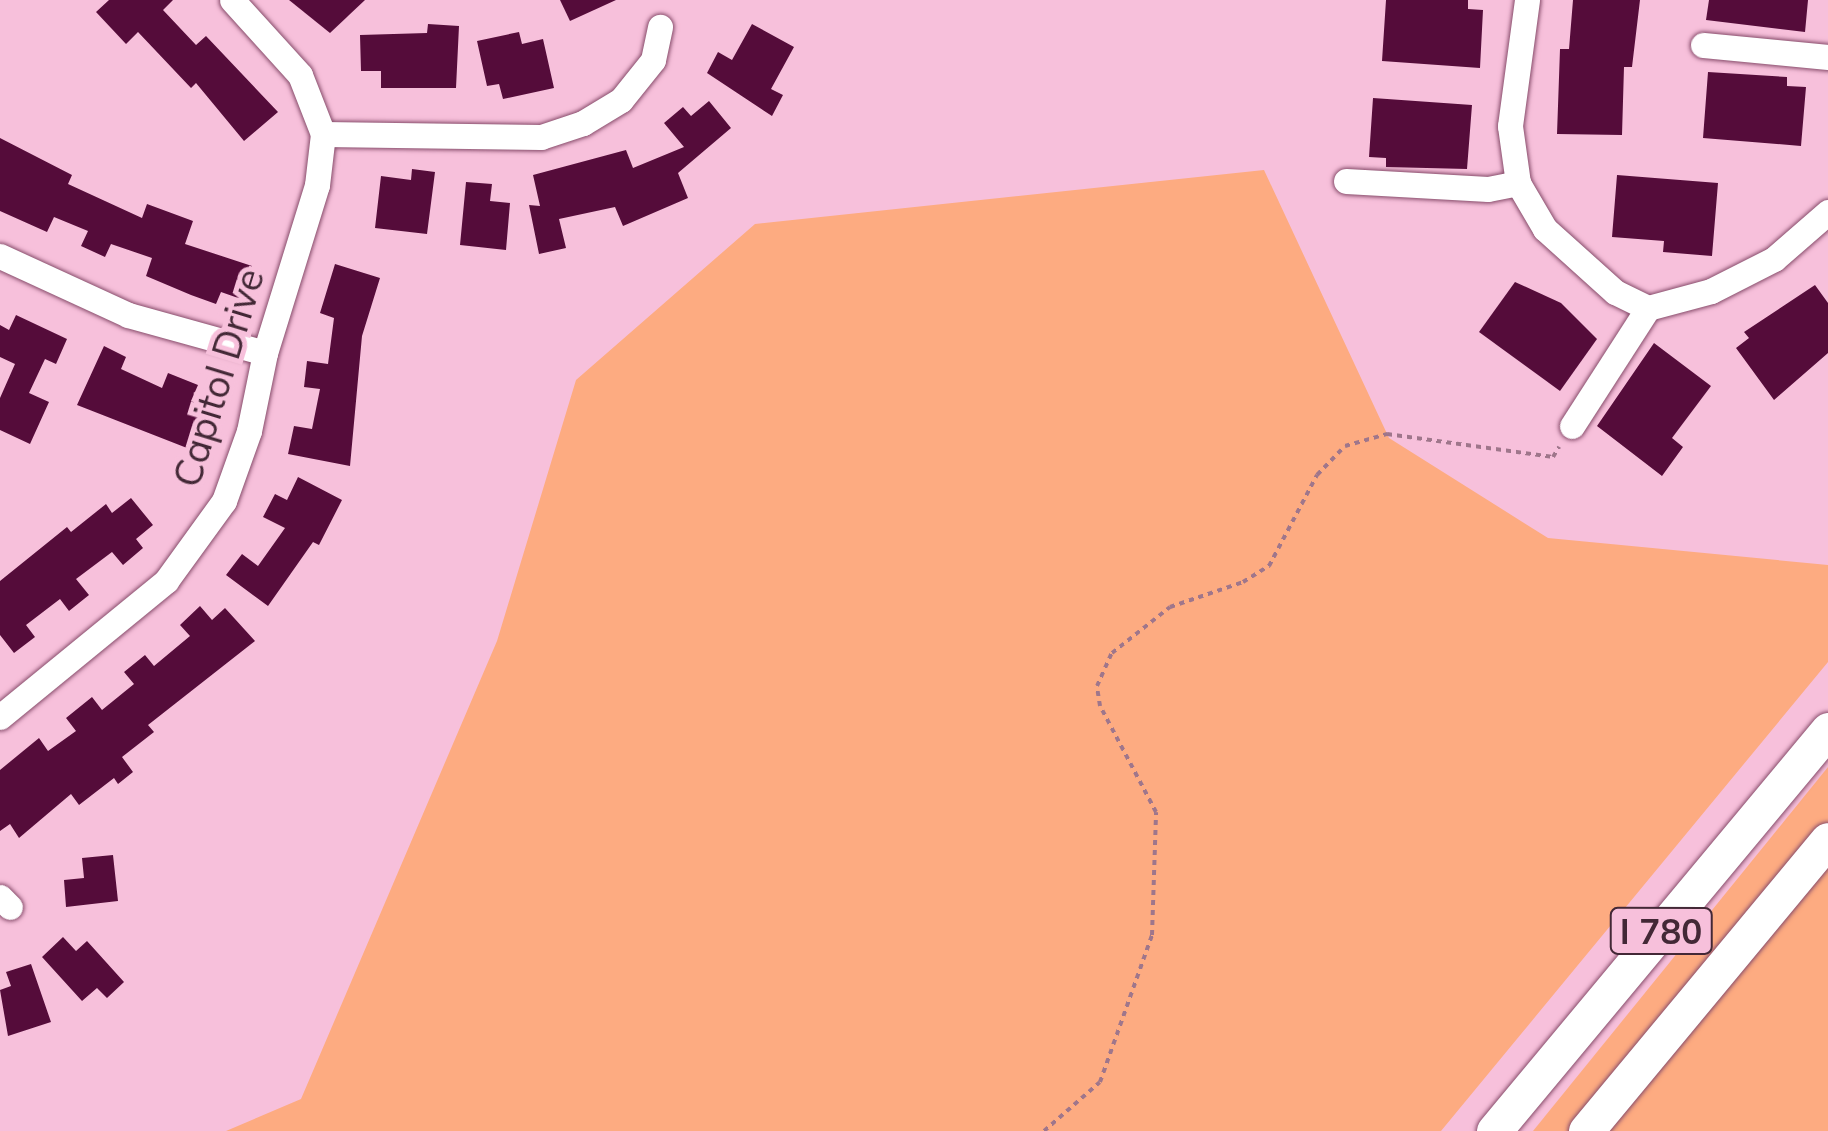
<!DOCTYPE html>
<style>
body{margin:0}
#map{position:relative;width:1828px;height:1131px;overflow:hidden;background:#f7c0db;font-family:Mulish,sans-serif}
div>[style]{position:absolute}
[style*='--x']{left:calc(var(--x)*1px);top:calc(var(--y)*1px);width:calc(var(--w)*1px);rotate:calc(var(--a)*1deg)}
.green>*{inset:0;background:#fdab81}
.building>*{inset:0;background:#550c3a}
.path>*{height:4px;margin-top:-2px;transform-origin:0;background:repeating-linear-gradient(90deg,#9f768b 0 5px,transparent 0 10px)}
.roads{filter:drop-shadow(0 0 2px #874c6b) drop-shadow(0 0 2px #874c6b)}
.minor>*{height:25px;margin:-12.5px;padding:0 12.5px;transform-origin:12.5px;border-radius:12.5px;background:#fff}
.highway>*{height:35px;margin:-17.5px;padding:0 17.5px;transform-origin:17.5px;border-radius:17.5px;background:#fff}
span{translate:-50% -50%;white-space:nowrap;text-align:center;line-height:1.15;-webkit-text-stroke:10px #f7c0db;paint-order:stroke}
.shield-label span{padding:2px 8px;background:#f7c0db;border:2px solid;border-radius:8px;-webkit-text-stroke-width:0}
.shield-label{font-size:35px;color:#432836;font-weight:700}
.street-label{font-size:38px;color:#432836}
</style>
<div id="map">
<div class="green">
<i style="clip-path:polygon(1264px 170px,1389px 438px,1548px 538px,1828px 565px,1828px 662px,1441px 1131px,226px 1131px,301px 1099px,497px 641px,576px 380px,755px 224px)"></i>
<i style="clip-path:polygon(1828px 767px,1828px 1131px,1533px 1131px)"></i>
</div>
<div class="building">
<i style="clip-path:polygon(109px 0,173px 0,163px 10px,196px 45px,206px 36px,278px 112px,244px 141px,196px 83px,191px 88px,138px 32px,126px 44px,96px 12px)"></i>
<i style="clip-path:polygon(289px 0,365px 0,330px 33px)"></i>
<i style="clip-path:polygon(560px 0,616px 0,570px 21px)"></i>
<i style="clip-path:polygon(1386px 0,1468px 0,1468px 9px,1483px 10px,1480px 68px,1382px 61px)"></i>
<i style="clip-path:polygon(1573px 0,1640px 0,1632px 67px,1624px 67px,1622px 135px,1557px 134px,1560px 49px,1569px 49px)"></i>
<i style="clip-path:polygon(1709px 0,1808px 0,1805px 32px,1706px 20px)"></i>
<i style="clip-path:polygon(428px 24px,459px 26px,456px 88px,381px 88px,381px 71px,361px 71px,360px 35px,427px 33px)"></i>
<i style="clip-path:polygon(752px 24px,794px 47px,771px 89px,783px 95px,772px 116px,707px 73px,718px 52px,732px 60px)"></i>
<i style="clip-path:polygon(519px 32px,522px 44px,543px 39px,554px 88px,503px 99px,499px 84px,487px 86px,477px 41px)"></i>
<i style="clip-path:polygon(1708px 72px,1787px 77px,1787px 86px,1806px 87px,1801px 146px,1703px 138px)"></i>
<i style="clip-path:polygon(1373px 98px,1472px 105px,1467px 169px,1386px 167px,1386px 158px,1369px 157px)"></i>
<i style="clip-path:polygon(709px 101px,731px 128px,678px 173px,688px 198px,623px 226px,615px 207px,559px 219px,566px 248px,539px 254px,529px 205px,540px 206px,533px 175px,626px 150px,633px 168px,684px 147px,664px 123px,683px 107px,691px 116px)"></i>
<i style="clip-path:polygon(0 138px,72px 175px,68px 184px,142px 218px,147px 204px,193px 221px,185px 244px,252px 266px,241px 299px,221px 292px,216px 304px,191px 295px,146px 276px,152px 258px,111px 244px,105px 257px,81px 246px,88px 231px,54px 217px,47px 232px,0 211px)"></i>
<i style="clip-path:polygon(412px 169px,435px 172px,427px 234px,375px 228px,381px 176px,411px 180px)"></i>
<i style="clip-path:polygon(1617px 175px,1718px 183px,1712px 256px,1663px 252px,1664px 241px,1612px 237px)"></i>
<i style="clip-path:polygon(466px 182px,492px 184px,490px 201px,510px 203px,506px 250px,460px 245px)"></i>
<i style="clip-path:polygon(335px 264px,380px 278px,362px 336px,350px 466px,288px 454px,294px 426px,312px 429px,320px 389px,304px 387px,307px 361px,328px 364px,334px 318px,320px 313px)"></i>
<i style="clip-path:polygon(1515px 282px,1561px 303px,1597px 339px,1560px 391px,1479px 332px)"></i>
<i style="clip-path:polygon(1815px 285px,1828px 303px,1828px 353px,1774px 400px,1736px 348px,1749px 338px,1744px 332px)"></i>
<i style="clip-path:polygon(16px 315px,67px 339px,56px 364px,45px 359px,29px 393px,49px 402px,30px 444px,0 430px,0 398px,15px 364px,0 357px,0 325px,9px 330px)"></i>
<i style="clip-path:polygon(1654px 343px,1711px 386px,1672px 438px,1683px 447px,1662px 476px,1597px 426px)"></i>
<i style="clip-path:polygon(104px 346px,126px 357px,121px 369px,162px 388px,168px 373px,198px 385px,191px 401px,204px 406px,187px 448px,77px 405px)"></i>
<i style="clip-path:polygon(298px 477px,342px 500px,319px 545px,313px 542px,268px 606px,226px 575px,242px 554px,258px 566px,285px 528px,263px 517px,275px 494px,287px 500px)"></i>
<i style="clip-path:polygon(131px 498px,153px 525px,136px 539px,143px 548px,123px 565px,112px 552px,76px 579px,89px 595px,69px 611px,60px 599px,26px 625px,35px 637px,14px 653px,0 635px,0 581px,67px 527px,71px 532px,106px 504px,112px 513px)"></i>
<i style="clip-path:polygon(200px 606px,212px 620px,225px 608px,255px 641px,148px 725px,154px 732px,122px 757px,133px 772px,118px 784px,114px 778px,79px 805px,71px 794px,19px 838px,10px 824px,0 831px,0 770px,39px 738px,48px 751px,76px 731px,66px 718px,92px 697px,102px 710px,134px 684px,124px 672px,145px 655px,154px 666px,190px 636px,180px 625px)"></i>
<i style="clip-path:polygon(113px 855px,118px 901px,66px 907px,64px 880px,84px 878px,82px 858px)"></i>
<i style="clip-path:polygon(63px 937px,76px 951px,87px 941px,124px 982px,107px 998px,97px 988px,82px 1001px,42px 957px)"></i>
<i style="clip-path:polygon(31px 964px,51px 1022px,8px 1036px,0 990px,11px 986px,6px 972px)"></i>
</div>
<div class="path">
<i style="--x:1044;--y:1131;--w:74;--a:-41.2"></i>
<i style="--x:1100;--y:1082;--w:156;--a:-70.5"></i>
<i style="--x:1152;--y:935;--w:123;--a:-88.1"></i>
<i style="--x:1156;--y:812;--w:120;--a:-117.8"></i>
<i style="--x:1100;--y:706;--w:20;--a:-99"></i>
<i style="--x:1097;--y:686;--w:36;--a:-66"></i>
<i style="--x:1112;--y:653;--w:74;--a:-38.4"></i>
<i style="--x:1170;--y:607;--w:77;--a:-18.9"></i>
<i style="--x:1243;--y:582;--w:31;--a:-32"></i>
<i style="--x:1269;--y:566;--w:103;--a:-62.2"></i>
<i style="--x:1317;--y:475;--w:40;--a:-46"></i>
<i style="--x:1345;--y:446;--w:44;--a:-15.9"></i>
<i style="--x:1387;--y:434;--w:168;--a:7.9"></i>
<i style="--x:1553;--y:457;--w:12;--a:-59"></i>
</div>
<div class="roads">
<div class="minor">
<i style="--x:1527;--y:0;--w:127;--a:97.7"></i>
<i style="--x:1510;--y:126;--w:58;--a:82"></i>
<i style="--x:1518;--y:183;--w:53;--a:59.6"></i>
<i style="--x:1545;--y:229;--w:94;--a:42"></i>
<i style="--x:1615;--y:292;--w:37;--a:26"></i>
<i style="--x:1648;--y:308;--w:65;--a:-15.1"></i>
<i style="--x:1711;--y:291;--w:71;--a:-26.9"></i>
<i style="--x:1774;--y:259;--w:72;--a:-41"></i>
<i style="--x:1703;--y:45;--w:126;--a:5.5"></i>
<i style="--x:323;--y:134;--w:218;--a:0.8"></i>
<i style="--x:541;--y:137;--w:44;--a:-18.4"></i>
<i style="--x:583;--y:123;--w:44;--a:-31.2"></i>
<i style="--x:621;--y:100;--w:51;--a:-51.3"></i>
<i style="--x:653;--y:60;--w:34;--a:-78"></i>
<i style="--x:1346;--y:181;--w:142;--a:3.2"></i>
<i style="--x:1488;--y:189;--w:31;--a:-11"></i>
<i style="--x:0;--y:256;--w:141;--a:24.7"></i>
<i style="--x:128;--y:315;--w:142;--a:15.5"></i>
<i style="--x:1572;--y:426;--w:140;--a:-57.2"></i>
<i style="--x:0;--y:717;--w:215;--a:-39.3"></i>
<i style="--x:166;--y:581;--w:99;--a:-54.1"></i>
<i style="--x:224;--y:501;--w:74;--a:-70.3"></i>
<i style="--x:249;--y:431;--w:80;--a:-78.4"></i>
<i style="--x:265;--y:353;--w:176;--a:-72.8"></i>
<i style="--x:317;--y:185;--w:51;--a:-83.3"></i>
<i style="--x:323;--y:134;--w:63;--a:-111.3"></i>
<i style="--x:300;--y:75;--w:101;--a:-132.2"></i>
<i style="--x:0;--y:897;--w:14;--a:45"></i>
</div>
<div class="highway">
<i style="--x:1494;--y:1131;--w:522;--a:-50.21"></i>
<i style="--x:1586;--y:1131;--w:378;--a:-50.3"></i>
</div>
</div>
<div class="shield-label">
<span style="left:1661px;top:931px">I 780</span>
</div>
<div class="street-label">
<span style="left:219px;top:378px;rotate:-73deg">Capitol Drive</span>
</div>
</div>
